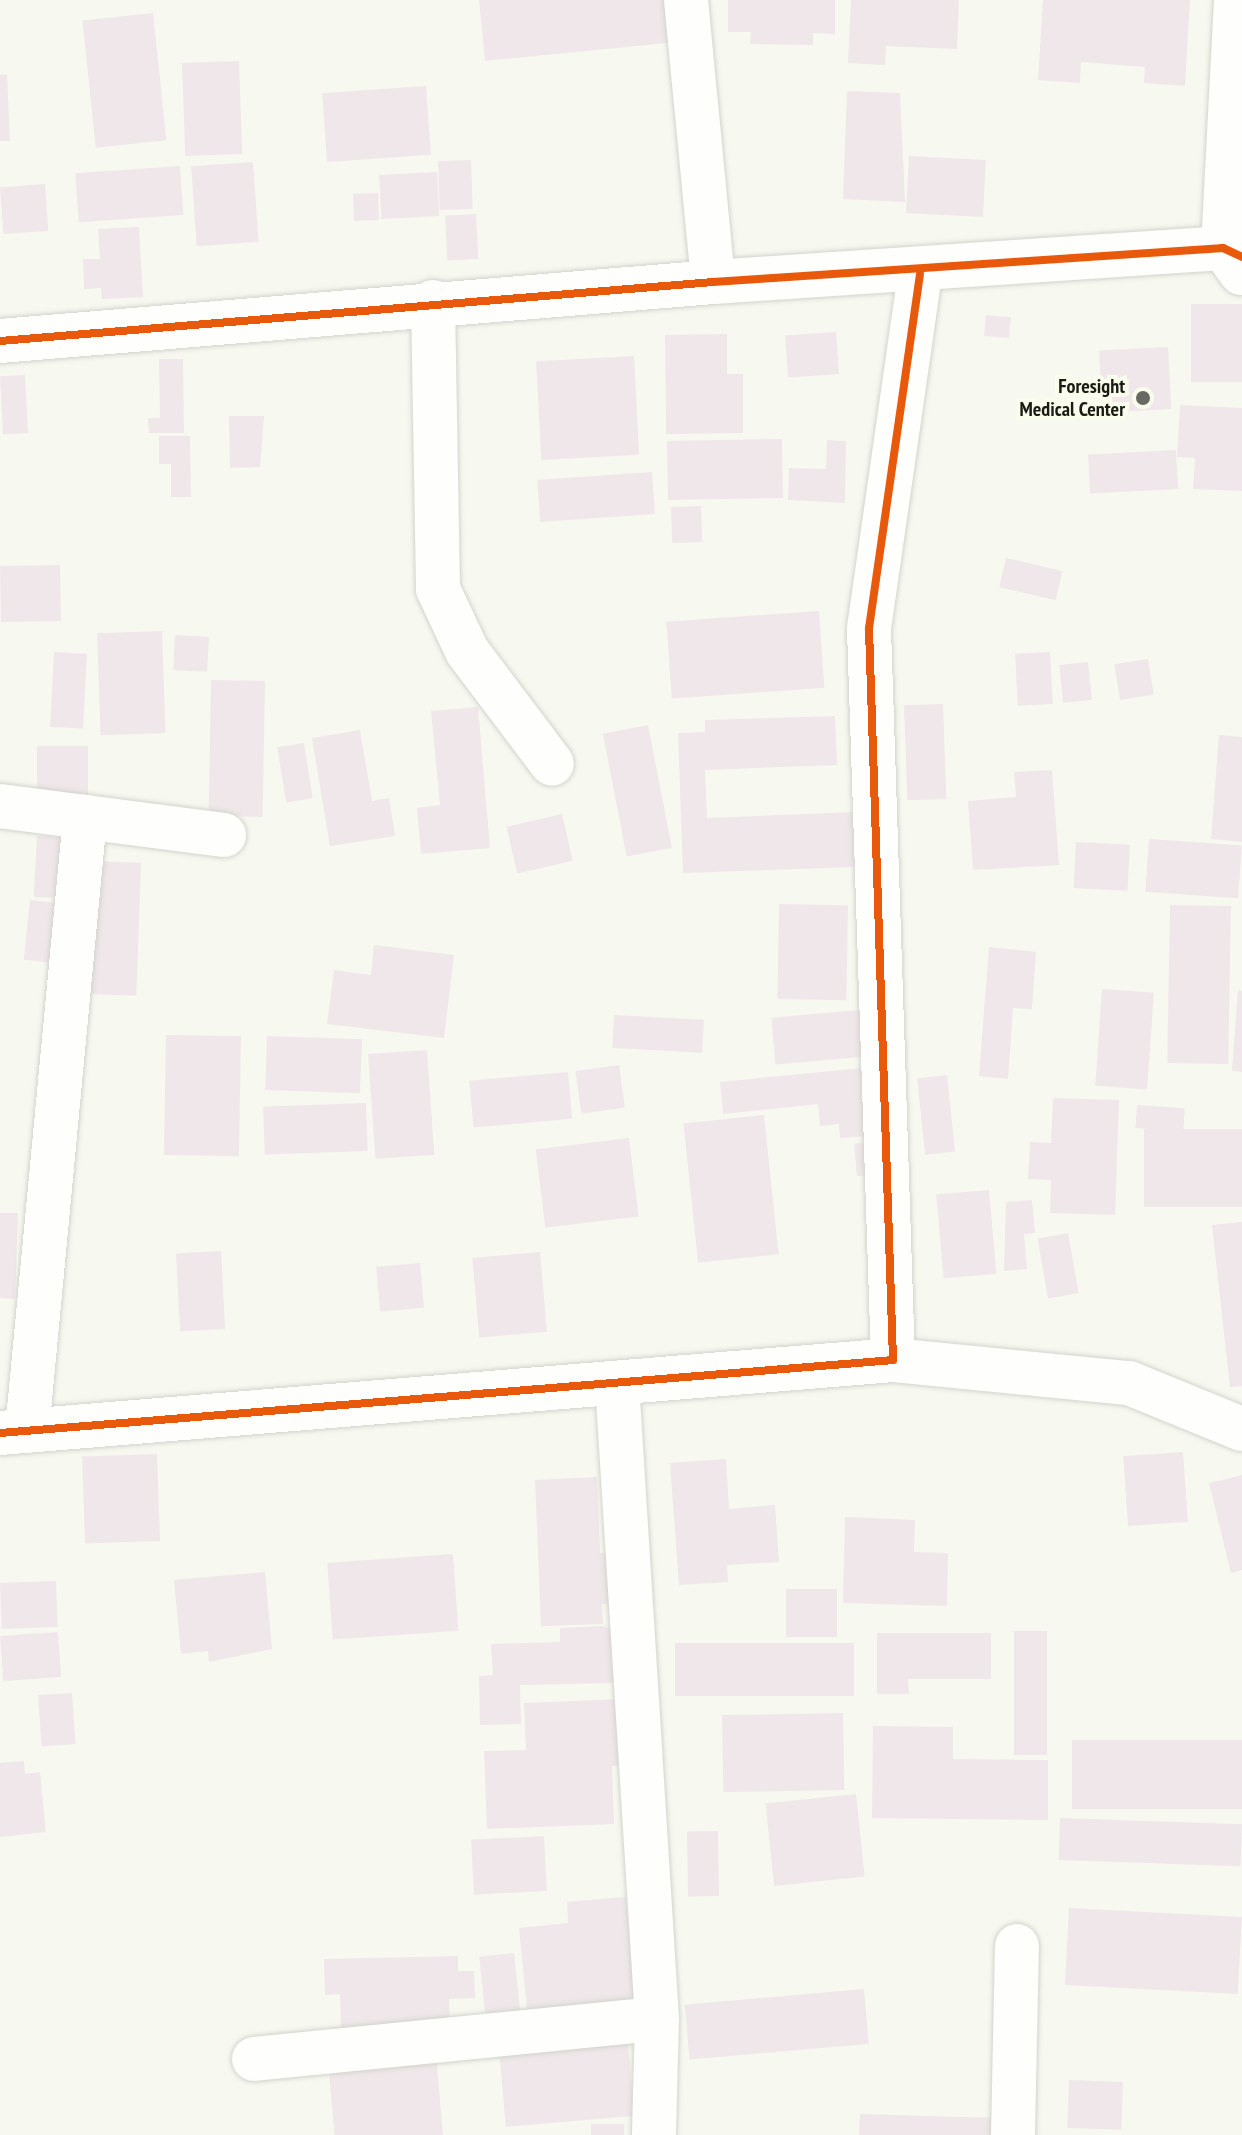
<!DOCTYPE html>
<style>
body{margin:0}
#map{position:relative;width:1242px;height:2135px;overflow:hidden;background:#f7f9f0;font-family:"PT Sans Narrow",sans-serif}
div>[style]{position:absolute}
[style*='--x']{left:calc(var(--x)*1px);top:calc(var(--y)*1px);width:calc(var(--w)*1px);rotate:calc(var(--a)*1deg)}
.building>*{inset:0;background:#efe7e9;transform-origin:0 0}
.roads{filter:drop-shadow(0 0 2px #d2d4cd) drop-shadow(0 0 2px #d2d4cd)}
.street>*{height:44px;margin:-22px;padding:0 22px;transform-origin:22px;border-radius:22px;background:#fefefd}
.cycleway>*{height:8px;margin:-4px;padding:0 4px;transform-origin:4px;border-radius:4px;background:#e8590c}
.dots>*{width:22px;height:22px;translate:-50% -50%;box-sizing:border-box;border:4px solid #f8fdec;border-radius:50%}
span{translate:-50% -50%;white-space:nowrap;text-align:center;line-height:1.15;-webkit-text-stroke:8px #f8fdec;paint-order:stroke}
.poi-label{font-size:20px;color:#1a1b15;font-weight:700}
.right{translate:-100% -50%;text-align:right}
</style>
<div id="map">
<div class="building">
<i style="clip-path:polygon(479px 0,673px 0,677px 42px,485px 61px)"></i>
<i style="clip-path:polygon(728px 0,835px 0,835px 34px,813px 33px,813px 45px,750px 44px,751px 32px,728px 32px)"></i>
<i style="clip-path:polygon(851px 0,959px 0,957px 49px,886px 46px,885px 65px,848px 63px)"></i>
<i style="clip-path:polygon(1043px 0,1190px 0,1185px 86px,1144px 83px,1145px 67px,1081px 62px,1080px 83px,1038px 80px)"></i>
<i style="left:153px;top:13px;width:128px;height:71px;rotate:84deg"></i>
<i style="left:239px;top:61px;width:93px;height:57px;rotate:88deg"></i>
<i style="clip-path:polygon(7px 74px,10px 141px,0 141px,0 75px)"></i>
<i style="left:426px;top:86px;width:69px;height:104px;rotate:86deg"></i>
<i style="clip-path:polygon(847px 91px,900px 93px,905px 202px,843px 199px)"></i>
<i style="left:909px;top:156px;width:77px;height:57px;rotate:3deg"></i>
<i style="left:471px;top:160px;width:49px;height:33px;rotate:88deg"></i>
<i style="left:253px;top:162px;width:80px;height:62px;rotate:86deg"></i>
<i style="left:180px;top:166px;width:49px;height:105px;rotate:86deg"></i>
<i style="left:437px;top:172px;width:44px;height:58px;rotate:87deg"></i>
<i style="left:45px;top:184px;width:47px;height:45px;rotate:86deg"></i>
<i style="left:378px;top:193px;width:27px;height:25px;rotate:88deg"></i>
<i style="left:476px;top:214px;width:45px;height:31px;rotate:87deg"></i>
<i style="clip-path:polygon(139px 227px,143px 297px,102px 299px,101px 288px,84px 289px,83px 259px,100px 259px,98px 229px)"></i>
<i style="left:1242px;top:304px;width:78px;height:51px;rotate:90deg"></i>
<i style="left:986px;top:315px;width:25px;height:21px;rotate:5deg"></i>
<i style="left:836px;top:332px;width:42px;height:51px;rotate:86deg"></i>
<i style="clip-path:polygon(727px 334px,727px 374px,743px 374px,743px 433px,666px 434px,665px 335px)"></i>
<i style="left:1168px;top:347px;width:62px;height:69px;rotate:87deg"></i>
<i style="left:634px;top:356px;width:99px;height:98px;rotate:87deg"></i>
<i style="clip-path:polygon(159px 359px,183px 359px,184px 433px,149px 433px,148px 418px,160px 418px)"></i>
<i style="left:25px;top:375px;width:58px;height:25px;rotate:87deg"></i>
<i style="clip-path:polygon(1180px 405px,1242px 408px,1242px 491px,1193px 489px,1195px 458px,1177px 457px)"></i>
<i style="clip-path:polygon(229px 416px,264px 416px,260px 467px,230px 468px)"></i>
<i style="clip-path:polygon(159px 436px,190px 436px,191px 497px,171px 497px,171px 464px,159px 464px)"></i>
<i style="left:782px;top:439px;width:59px;height:115px;rotate:89deg"></i>
<i style="clip-path:polygon(827px 440px,846px 441px,845px 503px,788px 500px,789px 468px,826px 469px)"></i>
<i style="left:1176px;top:450px;width:39px;height:88px;rotate:87deg"></i>
<i style="left:652px;top:472px;width:42px;height:115px;rotate:86deg"></i>
<i style="left:701px;top:506px;width:36px;height:30px;rotate:88deg"></i>
<i style="left:1006px;top:558px;width:58px;height:30px;rotate:13deg"></i>
<i style="left:60px;top:565px;width:56px;height:60px;rotate:89deg"></i>
<i style="left:819px;top:611px;width:77px;height:153px;rotate:86deg"></i>
<i style="left:162px;top:631px;width:102px;height:65px;rotate:88deg"></i>
<i style="left:175px;top:635px;width:34px;height:35px;rotate:3deg"></i>
<i style="left:54px;top:652px;width:33px;height:75px;rotate:3deg"></i>
<i style="left:1050px;top:652px;width:52px;height:35px;rotate:87deg"></i>
<i style="left:1148px;top:659px;width:36px;height:34px;rotate:81deg"></i>
<i style="left:1088px;top:662px;width:38px;height:29px;rotate:84deg"></i>
<i style="left:211px;top:680px;width:54px;height:136px;rotate:1deg"></i>
<i style="left:943px;top:704px;width:95px;height:39px;rotate:88deg"></i>
<i style="clip-path:polygon(478px 707px,490px 848px,421px 854px,417px 808px,440px 805px,431px 711px)"></i>
<i style="clip-path:polygon(835px 716px,837px 765px,705px 770px,707px 818px,854px 812px,856px 867px,683px 873px,678px 733px,705px 732px,705px 720px)"></i>
<i style="left:648px;top:725px;width:125px;height:46px;rotate:79deg"></i>
<i style="clip-path:polygon(360px 730px,372px 801px,389px 798px,395px 836px,330px 846px,312px 738px)"></i>
<i style="clip-path:polygon(1219px 735px,1242px 737px,1242px 842px,1211px 839px)"></i>
<i style="left:304px;top:743px;width:56px;height:27px;rotate:81deg"></i>
<i style="left:37px;top:746px;width:51px;height:52px"></i>
<i style="clip-path:polygon(1052px 770px,1059px 865px,973px 870px,968px 801px,1016px 797px,1014px 772px)"></i>
<i style="left:562px;top:814px;width:48px;height:57px;rotate:77deg"></i>
<i style="left:37px;top:836px;width:35px;height:61px;rotate:3deg"></i>
<i style="left:1149px;top:839px;width:93px;height:53px;rotate:4deg"></i>
<i style="left:1076px;top:842px;width:54px;height:46px;rotate:3deg"></i>
<i style="left:89px;top:861px;width:52px;height:133px;rotate:2deg"></i>
<i style="left:30px;top:900px;width:38px;height:60px;rotate:6deg"></i>
<i style="left:779px;top:904px;width:69px;height:95px;rotate:1deg"></i>
<i style="left:1170px;top:905px;width:61px;height:158px;rotate:1deg"></i>
<i style="clip-path:polygon(374px 945px,454px 955px,444px 1038px,327px 1024px,334px 970px,371px 975px)"></i>
<i style="clip-path:polygon(989px 947px,1036px 952px,1032px 1009px,1013px 1008px,1008px 1079px,979px 1076px)"></i>
<i style="left:1102px;top:989px;width:52px;height:97px;rotate:4deg"></i>
<i style="clip-path:polygon(1238px 990px,1242px 991px,1242px 1072px,1232px 1071px)"></i>
<i style="left:859px;top:1010px;width:47px;height:88px;rotate:85deg"></i>
<i style="left:614px;top:1015px;width:90px;height:33px;rotate:3deg"></i>
<i style="left:166px;top:1035px;width:75px;height:120px;rotate:1deg"></i>
<i style="left:267px;top:1036px;width:95px;height:54px;rotate:2deg"></i>
<i style="left:427px;top:1050px;width:105px;height:59px;rotate:86deg"></i>
<i style="left:619px;top:1065px;width:43px;height:44px;rotate:82deg"></i>
<i style="clip-path:polygon(862px 1068px,869px 1136px,840px 1138px,839px 1124px,820px 1126px,818px 1104px,723px 1114px,720px 1082px)"></i>
<i style="left:568px;top:1072px;width:47px;height:99px;rotate:85deg"></i>
<i style="left:947px;top:1075px;width:77px;height:30px;rotate:84deg"></i>
<i style="clip-path:polygon(1053px 1098px,1119px 1100px,1115px 1215px,1050px 1213px,1051px 1180px,1028px 1179px,1030px 1142px,1051px 1143px)"></i>
<i style="left:366px;top:1103px;width:48px;height:103px;rotate:88deg"></i>
<i style="left:1137px;top:1105px;width:48px;height:23px;rotate:4deg"></i>
<i style="left:764px;top:1115px;width:140px;height:81px;rotate:84deg"></i>
<i style="left:1242px;top:1129px;width:78px;height:98px;rotate:90deg"></i>
<i style="left:629px;top:1138px;width:79px;height:94px;rotate:83deg"></i>
<i style="left:871px;top:1142px;width:33px;height:17px;rotate:85deg"></i>
<i style="left:989px;top:1190px;width:84px;height:53px;rotate:85deg"></i>
<i style="clip-path:polygon(1032px 1200px,1035px 1233px,1024px 1234px,1027px 1269px,1004px 1271px,1006px 1202px)"></i>
<i style="clip-path:polygon(0 1213px,18px 1213px,15px 1299px,0 1298px)"></i>
<i style="clip-path:polygon(1242px 1222px,1242px 1386px,1230px 1387px,1212px 1225px)"></i>
<i style="left:1068px;top:1233px;width:61px;height:31px;rotate:80deg"></i>
<i style="left:221px;top:1251px;width:78px;height:45px;rotate:87deg"></i>
<i style="left:540px;top:1252px;width:80px;height:68px;rotate:85deg"></i>
<i style="left:420px;top:1263px;width:45px;height:44px;rotate:85deg"></i>
<i style="left:1183px;top:1452px;width:70px;height:60px;rotate:86deg"></i>
<i style="left:157px;top:1454px;width:87px;height:75px;rotate:88deg"></i>
<i style="clip-path:polygon(726px 1459px,729px 1509px,775px 1505px,779px 1562px,727px 1565px,728px 1582px,679px 1585px,670px 1463px)"></i>
<i style="clip-path:polygon(1242px 1475px,1242px 1570px,1231px 1573px,1209px 1483px)"></i>
<i style="clip-path:polygon(597px 1477px,600px 1553px,616px 1553px,617px 1603px,602px 1604px,603px 1624px,541px 1626px,535px 1480px)"></i>
<i style="clip-path:polygon(845px 1517px,915px 1520px,914px 1552px,948px 1553px,947px 1606px,843px 1603px)"></i>
<i style="left:453px;top:1554px;width:77px;height:126px;rotate:86deg"></i>
<i style="clip-path:polygon(265px 1572px,272px 1649px,209px 1662px,208px 1651px,181px 1654px,174px 1580px)"></i>
<i style="left:56px;top:1581px;width:46px;height:56px;rotate:88deg"></i>
<i style="left:786px;top:1589px;width:51px;height:48px"></i>
<i style="clip-path:polygon(603px 1626px,617px 1632px,619px 1683px,520px 1685px,521px 1724px,480px 1725px,479px 1676px,493px 1675px,491px 1644px,560px 1642px,560px 1628px)"></i>
<i style="left:1014px;top:1631px;width:33px;height:124px"></i>
<i style="left:58px;top:1632px;width:45px;height:58px;rotate:86deg"></i>
<i style="clip-path:polygon(877px 1633px,991px 1633px,991px 1679px,908px 1679px,909px 1694px,877px 1694px)"></i>
<i style="left:854px;top:1643px;width:53px;height:179px;rotate:90deg"></i>
<i style="left:72px;top:1693px;width:51px;height:34px;rotate:86deg"></i>
<i style="clip-path:polygon(621px 1699px,624px 1765px,612px 1766px,614px 1824px,487px 1829px,484px 1751px,526px 1750px,524px 1703px)"></i>
<i style="left:843px;top:1713px;width:77px;height:121px;rotate:89deg"></i>
<i style="clip-path:polygon(873px 1726px,953px 1727px,953px 1759px,1048px 1760px,1048px 1820px,872px 1818px)"></i>
<i style="left:1242px;top:1740px;width:69px;height:170px;rotate:90deg"></i>
<i style="clip-path:polygon(24px 1761px,25px 1774px,40px 1772px,46px 1832px,0 1837px,0 1763px)"></i>
<i style="left:856px;top:1794px;width:83px;height:91px;rotate:84deg"></i>
<i style="left:1060px;top:1818px;width:182px;height:42px;rotate:2deg"></i>
<i style="left:718px;top:1831px;width:65px;height:31px;rotate:89deg"></i>
<i style="left:544px;top:1836px;width:55px;height:73px;rotate:87deg"></i>
<i style="clip-path:polygon(626px 1897px,636px 2010px,528px 2019px,519px 1928px,568px 1923px,567px 1902px)"></i>
<i style="left:1069px;top:1908px;width:173px;height:77px;rotate:3deg"></i>
<i style="left:514px;top:1953px;width:79px;height:35px;rotate:84deg"></i>
<i style="clip-path:polygon(458px 1956px,458px 1971px,474px 1971px,475px 1998px,449px 1999px,450px 2028px,341px 2030px,340px 1994px,325px 1995px,324px 1959px)"></i>
<i style="left:864px;top:1989px;width:55px;height:180px;rotate:85deg"></i>
<i style="left:627px;top:2032px;width:84px;height:129px;rotate:85deg"></i>
<i style="left:436px;top:2055px;width:80px;height:108px;rotate:85deg"></i>
<i style="left:1069px;top:2080px;width:54px;height:48px;rotate:2deg"></i>
<i style="clip-path:polygon(860px 2114px,999px 2118px,999px 2135px,859px 2135px)"></i>
<i style="left:624px;top:2124px;width:11px;height:33px;rotate:90deg"></i>
</div>
<div class="roads">
<div class="street">
<i style="--x:686;--y:0;--w:283;--a:84.5"></i>
<i style="--x:1236;--y:0;--w:248;--a:93"></i>
<i style="--x:1223;--y:248;--w:31;--a:54"></i>
<i style="--x:433;--y:302;--w:287;--a:89"></i>
<i style="--x:438;--y:589;--w:68;--a:64.9"></i>
<i style="--x:467;--y:651;--w:141;--a:53"></i>
<i style="--x:0;--y:341;--w:715;--a:-4.73"></i>
<i style="--x:713;--y:282;--w:511;--a:-3.81"></i>
<i style="--x:1223;--y:248;--w:21;--a:25"></i>
<i style="--x:0;--y:806;--w:226;--a:7.4"></i>
<i style="--x:893;--y:1360;--w:237;--a:5.6"></i>
<i style="--x:1129;--y:1383;--w:122;--a:22.2"></i>
<i style="--x:617;--y:1383;--w:637;--a:86.4"></i>
<i style="--x:657;--y:2019;--w:116;--a:91.5"></i>
<i style="--x:27;--y:1431;--w:617;--a:-84.6"></i>
<i style="--x:0;--y:1433;--w:896;--a:-4.67"></i>
<i style="--x:893;--y:1360;--w:732;--a:-91.88"></i>
<i style="--x:869;--y:628;--w:358;--a:-81.8"></i>
<i style="--x:254;--y:2059;--w:405;--a:-5.7"></i>
<i style="--x:1013;--y:2135;--w:189;--a:-88.8"></i>
</div>
</div>
<div class="cycleway">
<i style="--x:0;--y:341;--w:715;--a:-4.73"></i>
<i style="--x:713;--y:282;--w:511;--a:-3.81"></i>
<i style="--x:1223;--y:248;--w:21;--a:25"></i>
<i style="--x:0;--y:1433;--w:896;--a:-4.67"></i>
<i style="--x:893;--y:1360;--w:732;--a:-91.88"></i>
<i style="--x:869;--y:628;--w:358;--a:-81.8"></i>
</div>
<div class="dots">
<i style="left:1143px;top:398px;background:#676962"></i>
</div>
<div class="poi-label">
<span class="right" style="left:1125px;top:398px">Foresight<br>Medical Center</span>
</div>
</div>
